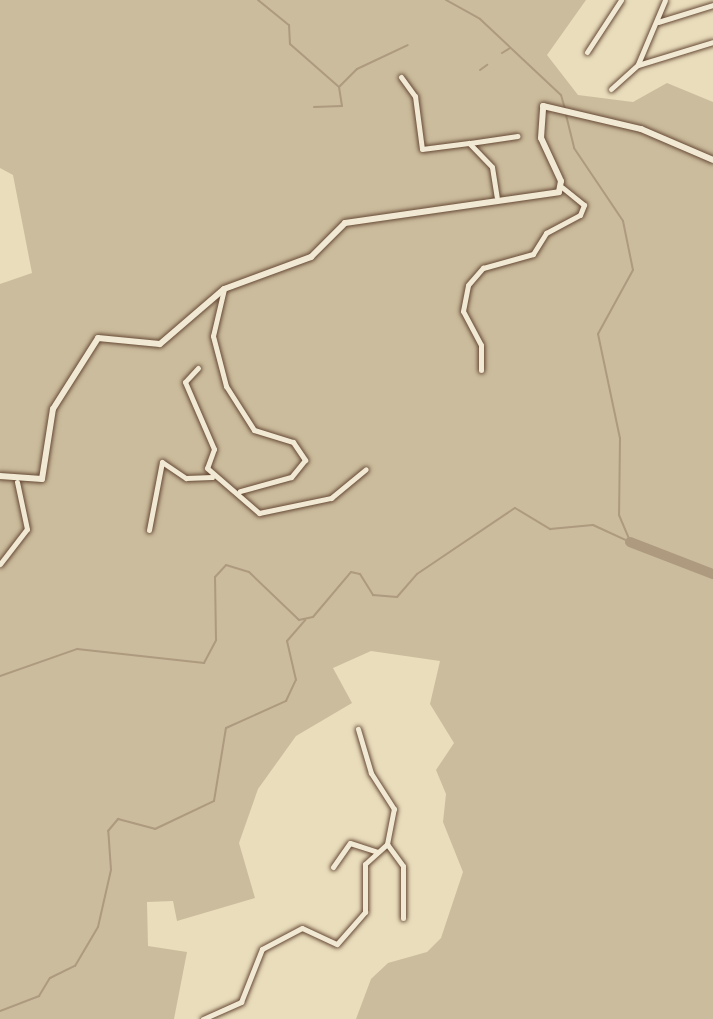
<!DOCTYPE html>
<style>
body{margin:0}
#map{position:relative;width:713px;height:1019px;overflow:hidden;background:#e9ddbc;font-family:"EB Garamond",serif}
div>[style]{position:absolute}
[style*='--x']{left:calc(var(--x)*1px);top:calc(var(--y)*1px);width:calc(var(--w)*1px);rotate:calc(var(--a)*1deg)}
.green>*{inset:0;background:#cbbc9d}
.stream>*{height:2px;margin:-1px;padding:0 1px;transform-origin:1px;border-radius:1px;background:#ae9a7f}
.river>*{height:10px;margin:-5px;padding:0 5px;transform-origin:5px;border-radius:5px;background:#ae9a7f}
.roads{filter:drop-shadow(0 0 2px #664935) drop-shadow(0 0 2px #664935)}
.minor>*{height:5px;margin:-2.5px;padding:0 2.5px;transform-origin:2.5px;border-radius:2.5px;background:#f1e9d3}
.secondary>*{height:6px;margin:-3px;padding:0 3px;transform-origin:3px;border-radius:3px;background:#f1e9d3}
span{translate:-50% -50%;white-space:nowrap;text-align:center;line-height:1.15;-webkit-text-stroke:6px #f1e9d3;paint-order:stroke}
</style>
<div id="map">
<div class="green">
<i style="clip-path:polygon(0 0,586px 0,547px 55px,578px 95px,633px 102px,667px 83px,713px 102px,713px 1019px,356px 1019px,371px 979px,388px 963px,427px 952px,441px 938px,463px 872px,443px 822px,446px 794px,436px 770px,454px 743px,430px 704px,440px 661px,371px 651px,333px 668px,352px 703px,296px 736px,258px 789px,239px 843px,255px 898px,177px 921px,173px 901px,147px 902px,148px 946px,187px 952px,174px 1019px,0 1019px,0 284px,32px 273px,13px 175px,0 168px)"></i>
</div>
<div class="stream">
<i style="--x:258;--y:0;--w:40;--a:39"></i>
<i style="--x:289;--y:25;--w:19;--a:87"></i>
<i style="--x:290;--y:44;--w:64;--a:41.2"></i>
<i style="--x:446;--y:0;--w:39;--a:29"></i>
<i style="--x:480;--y:19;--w:111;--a:43.2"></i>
<i style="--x:561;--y:95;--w:15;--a:74"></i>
<i style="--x:502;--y:53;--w:9;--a:-32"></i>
<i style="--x:480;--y:70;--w:9;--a:-36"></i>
<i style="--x:314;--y:107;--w:28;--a:-2"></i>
<i style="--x:342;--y:106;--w:19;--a:-99"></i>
<i style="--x:339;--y:87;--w:25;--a:-45"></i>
<i style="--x:357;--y:69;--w:56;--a:-25.2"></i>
<i style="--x:566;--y:115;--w:34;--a:76"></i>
<i style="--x:574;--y:148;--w:88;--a:56.1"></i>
<i style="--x:623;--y:221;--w:50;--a:78.5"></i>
<i style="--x:633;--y:270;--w:73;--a:118.7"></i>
<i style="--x:598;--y:334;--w:106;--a:78.1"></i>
<i style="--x:620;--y:438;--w:77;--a:90.7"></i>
<i style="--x:619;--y:515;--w:28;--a:67"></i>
<i style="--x:0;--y:676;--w:82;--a:-19.3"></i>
<i style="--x:77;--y:649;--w:128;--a:6.3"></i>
<i style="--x:204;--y:663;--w:26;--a:-62"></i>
<i style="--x:216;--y:640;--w:63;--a:-90.9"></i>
<i style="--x:215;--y:577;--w:16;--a:-47"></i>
<i style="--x:226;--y:565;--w:24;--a:17"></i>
<i style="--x:249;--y:572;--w:69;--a:43.8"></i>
<i style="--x:299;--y:620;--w:14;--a:-12"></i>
<i style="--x:313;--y:617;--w:59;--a:-49.8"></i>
<i style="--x:351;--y:572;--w:9;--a:13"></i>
<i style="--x:360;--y:574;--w:25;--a:58"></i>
<i style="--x:373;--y:595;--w:24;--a:5"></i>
<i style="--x:397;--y:597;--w:30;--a:-49"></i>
<i style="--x:417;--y:574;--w:118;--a:-34"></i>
<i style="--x:515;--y:508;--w:41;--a:31"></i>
<i style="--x:550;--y:529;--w:43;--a:-5.3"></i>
<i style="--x:593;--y:525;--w:41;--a:24.7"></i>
<i style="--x:0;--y:1011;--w:42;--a:-21"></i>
<i style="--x:39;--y:996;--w:21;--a:-59"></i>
<i style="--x:50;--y:978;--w:28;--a:-26"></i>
<i style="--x:75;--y:966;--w:45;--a:-59.5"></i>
<i style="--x:98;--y:927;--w:58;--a:-77.2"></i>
<i style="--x:111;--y:870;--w:39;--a:-94"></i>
<i style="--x:108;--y:831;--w:16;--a:-50"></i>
<i style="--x:118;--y:819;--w:38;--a:15"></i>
<i style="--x:155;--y:829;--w:65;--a:-25.4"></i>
<i style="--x:214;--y:801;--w:74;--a:-80.7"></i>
<i style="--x:226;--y:728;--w:66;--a:-24.2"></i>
<i style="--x:286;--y:701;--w:23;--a:-65"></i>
<i style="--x:296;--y:680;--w:40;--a:-103"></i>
<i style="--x:287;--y:641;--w:28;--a:-49"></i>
</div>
<div class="river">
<i style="--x:630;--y:542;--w:89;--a:21.1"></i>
</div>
<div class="roads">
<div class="minor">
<i style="--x:658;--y:22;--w:58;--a:-17.2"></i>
<i style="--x:587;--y:52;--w:62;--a:-56.8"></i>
<i style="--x:638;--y:64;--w:69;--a:-67.1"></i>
<i style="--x:401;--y:77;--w:24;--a:54"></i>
<i style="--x:415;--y:96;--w:53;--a:82.5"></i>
<i style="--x:422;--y:149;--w:47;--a:-7.3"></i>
<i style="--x:469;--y:143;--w:33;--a:46"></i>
<i style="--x:492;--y:167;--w:30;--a:81"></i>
<i style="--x:611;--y:89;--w:36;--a:-42"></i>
<i style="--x:638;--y:65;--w:78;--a:-17"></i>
<i style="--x:470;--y:143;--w:48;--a:-8.5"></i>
<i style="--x:224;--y:289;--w:48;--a:103.2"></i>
<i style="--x:213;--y:336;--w:52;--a:75.4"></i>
<i style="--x:226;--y:386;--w:52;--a:57.5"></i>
<i style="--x:254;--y:430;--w:41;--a:17.1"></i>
<i style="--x:293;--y:442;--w:22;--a:56"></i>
<i style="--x:305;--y:460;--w:22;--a:129"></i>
<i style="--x:291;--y:477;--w:53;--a:164.6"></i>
<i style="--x:198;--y:368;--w:19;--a:133"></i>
<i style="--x:185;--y:382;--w:73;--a:66.6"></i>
<i style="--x:214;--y:449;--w:20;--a:110"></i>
<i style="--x:207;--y:468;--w:69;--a:40.9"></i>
<i style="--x:259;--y:513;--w:74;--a:-11.8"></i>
<i style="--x:331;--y:498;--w:45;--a:-39.6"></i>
<i style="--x:481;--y:370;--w:25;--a:-90"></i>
<i style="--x:481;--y:345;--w:38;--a:-118"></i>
<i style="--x:463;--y:311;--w:26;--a:-79"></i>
<i style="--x:468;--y:285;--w:23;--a:-49"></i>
<i style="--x:483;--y:268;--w:52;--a:-15.6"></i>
<i style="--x:533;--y:254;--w:25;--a:-58"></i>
<i style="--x:546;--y:233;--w:38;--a:-28"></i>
<i style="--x:580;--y:215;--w:11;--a:-68"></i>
<i style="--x:584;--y:205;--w:28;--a:-141"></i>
<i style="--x:149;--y:530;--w:69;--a:-79.2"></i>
<i style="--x:162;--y:462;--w:29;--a:34"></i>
<i style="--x:186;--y:478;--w:26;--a:-2"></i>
<i style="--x:0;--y:564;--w:44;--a:-52.4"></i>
<i style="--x:27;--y:529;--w:48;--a:-102"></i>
<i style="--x:387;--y:844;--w:27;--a:54"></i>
<i style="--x:403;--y:866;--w:52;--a:90"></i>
<i style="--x:333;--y:867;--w:29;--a:-55"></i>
<i style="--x:350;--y:843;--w:28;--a:18"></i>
<i style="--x:203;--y:1019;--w:42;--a:-24.1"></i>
<i style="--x:241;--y:1002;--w:57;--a:-68.4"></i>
<i style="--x:262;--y:949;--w:45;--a:-27.7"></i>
<i style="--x:302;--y:928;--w:38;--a:25"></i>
<i style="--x:337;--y:944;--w:43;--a:-48.8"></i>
<i style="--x:365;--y:912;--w:48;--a:-90"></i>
<i style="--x:365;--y:864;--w:30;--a:-42"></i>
<i style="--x:387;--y:844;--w:36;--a:-79"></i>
<i style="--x:394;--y:809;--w:43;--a:-122.6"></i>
<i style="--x:371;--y:773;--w:46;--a:-106.5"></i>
</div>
<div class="secondary">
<i style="--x:0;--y:476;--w:42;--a:4.1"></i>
<i style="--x:42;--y:479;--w:71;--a:-81.1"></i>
<i style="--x:53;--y:409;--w:84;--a:-57.6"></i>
<i style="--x:98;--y:338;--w:62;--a:5.5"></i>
<i style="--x:160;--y:344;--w:84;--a:-40.7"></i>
<i style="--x:224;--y:289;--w:93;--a:-20.2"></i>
<i style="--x:311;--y:257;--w:48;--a:-45"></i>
<i style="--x:345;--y:223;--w:216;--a:-8.2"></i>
<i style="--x:559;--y:192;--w:11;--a:-80"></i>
<i style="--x:561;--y:181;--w:47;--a:-114.9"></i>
<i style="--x:541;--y:138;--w:32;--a:-86"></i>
<i style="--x:543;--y:106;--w:101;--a:13.2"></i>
<i style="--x:641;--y:129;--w:78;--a:23.3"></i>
</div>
</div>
</div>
